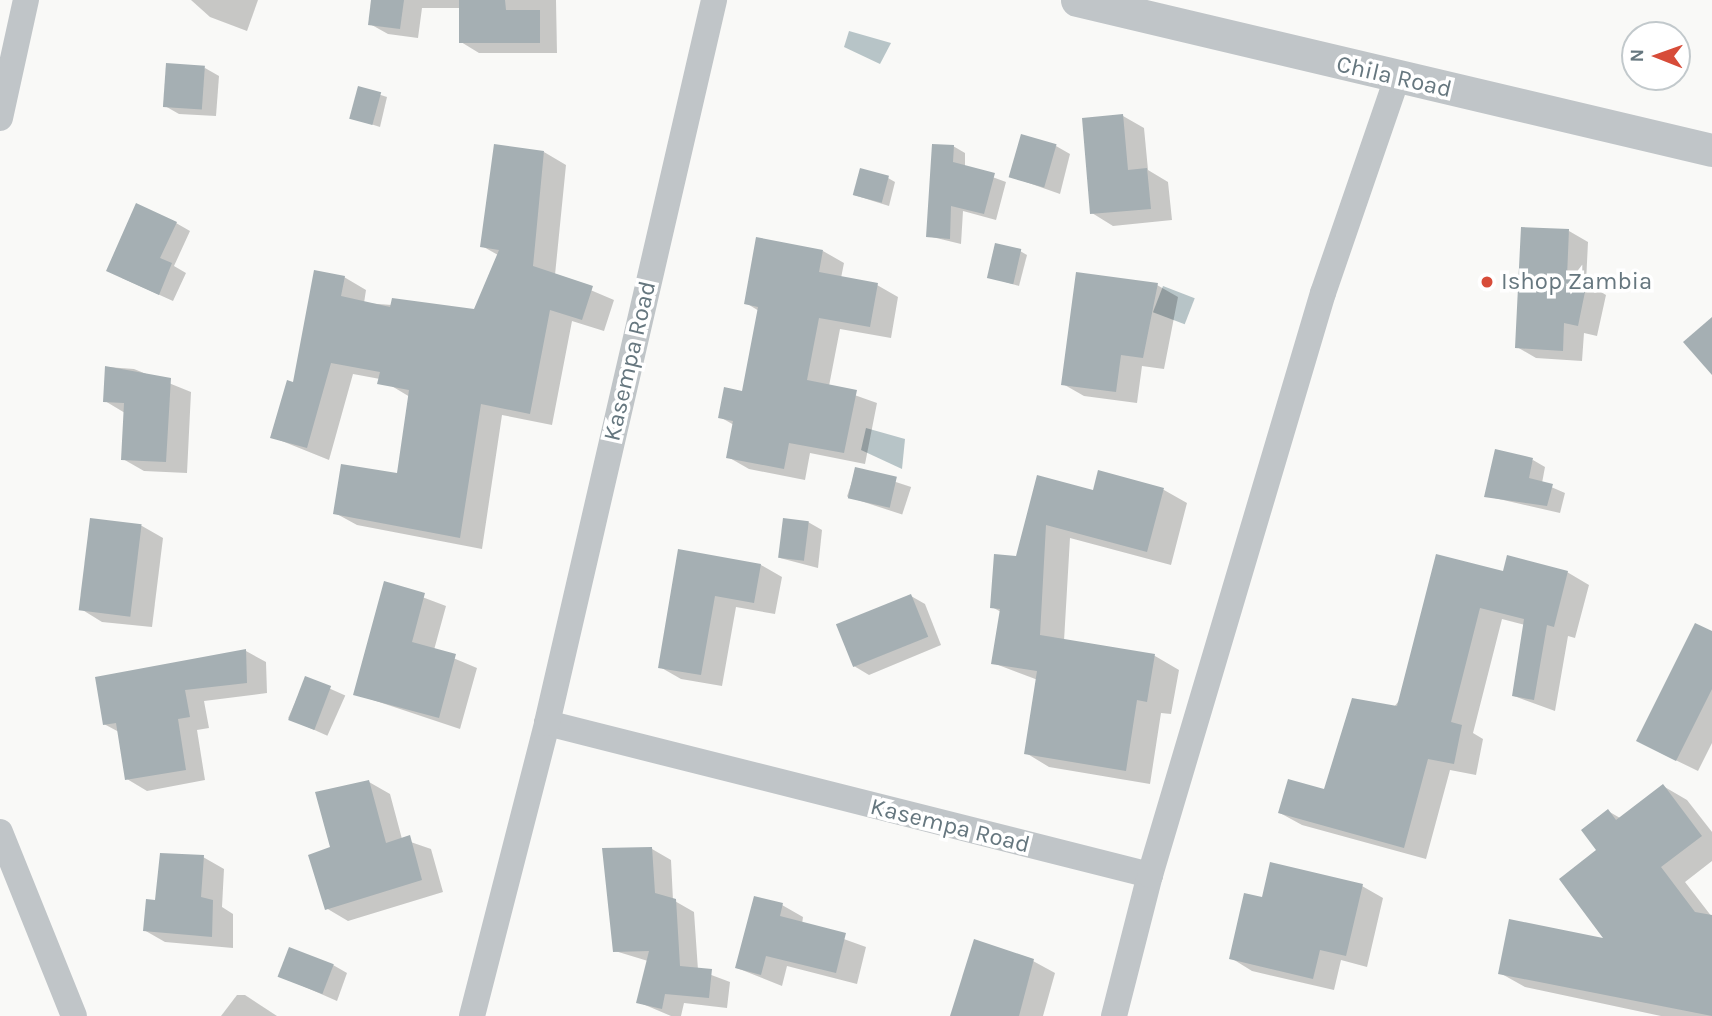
<!DOCTYPE html>
<style>
body{margin:0}
#map{position:relative;width:1712px;height:1016px;overflow:hidden;background:#f9f9f7;font-family:Karla,sans-serif}
div>[style]{position:absolute}
[style*='--x']{left:calc(var(--x)*1px);top:calc(var(--y)*1px);width:calc(var(--w)*1px);rotate:calc(var(--a)*1deg)}
.water>*{inset:0;background:#b7c4c7;transform-origin:0 0}
.shadow>*{inset:0;background:#0003;transform-origin:0 0}
.building>*{inset:0;background:#a5afb3;transform-origin:0 0}
.minor>*{height:26px;margin:-13px;padding:0 13px;transform-origin:13px;border-radius:13px;background:#c0c5c8}
.tertiary>*{height:33px;margin:-16.5px;padding:0 16.5px;transform-origin:16.5px;border-radius:16.5px;background:#c0c5c8}
.dots>*{width:19px;height:19px;translate:-50% -50%;box-sizing:border-box;border:4px solid #fff;border-radius:50%}
span{translate:-50% -50%;white-space:nowrap;text-align:center;line-height:1.15;-webkit-text-stroke:7px #fff;paint-order:stroke}
.street-label{font-size:24px;color:#66777f}
.poi-label{font-size:24px;color:#66777f}
.left{translate:0 -50%;text-align:left}
.north{position:absolute;left:1621px;top:21px;width:70px;height:70px;box-sizing:border-box;background:#fff;border:2px solid #c2c9cc;border-radius:50%;rotate:271deg;font-size:19px;font-weight:700;line-height:28px;text-align:center;color:#66777f}
.north::after{content:'';display:block;margin:auto;width:24px;height:32px;background:#d74c39;clip-path:polygon(50% 0,100% 100%,50% 72%,0 100%)}
</style>
<div id="map">
<div class="water">
<i style="clip-path:polygon(849px 31px,891px 43px,880px 64px,844px 47px)"></i>
<i style="left:1163px;top:286px;width:34px;height:28px;rotate:21deg"></i>
<i style="clip-path:polygon(866px 428px,905px 439px,902px 469px,861px 450px)"></i>
</div>
<div class="shadow">
<i style="clip-path:polygon(191px 0,258px 0,247px 31px,210px 17px)"></i>
<i style="clip-path:polygon(373px 0,556px 0,557px 53px,479px 53px,461px 42px,461px 8px,422px 8px,418px 38px,388px 34px,370px 24px)"></i>
<i style="clip-path:polygon(205px 68px,219px 76px,216px 116px,179px 114px,165px 106px)"></i>
<i style="clip-path:polygon(359px 88px,387px 97px,380px 127px,352px 118px)"></i>
<i style="clip-path:polygon(1123px 116px,1144px 128px,1148px 170px,1168px 182px,1172px 220px,1113px 226px,1092px 213px)"></i>
<i style="clip-path:polygon(953px 146px,965px 153px,965px 167px,1006px 182px,996px 220px,963px 211px,961px 244px,928px 236px)"></i>
<i style="clip-path:polygon(1056px 146px,1070px 154px,1060px 194px,1012px 177px)"></i>
<i style="clip-path:polygon(544px 152px,566px 165px,555px 275px,614px 300px,604px 331px,572px 321px,552px 425px,502px 415px,482px 549px,357px 525px,335px 513px,398px 475px,410px 397px,380px 379px,353px 374px,329px 460px,272px 437px,344px 277px,366px 290px,364px 303px,476px 311px,498px 255px,482px 246px)"></i>
<i style="clip-path:polygon(888px 178px,895px 182px,889px 206px,854px 195px)"></i>
<i style="clip-path:polygon(176px 223px,190px 231px,174px 266px,186px 273px,173px 301px,122px 278px)"></i>
<i style="clip-path:polygon(1569px 231px,1588px 242px,1586px 283px,1606px 295px,1597px 336px,1584px 333px,1582px 361px,1536px 358px,1517px 347px)"></i>
<i style="clip-path:polygon(823px 251px,844px 263px,841px 278px,877px 285px,898px 297px,891px 338px,840px 329px,829px 386px,877px 403px,865px 464px,810px 453px,805px 480px,749px 469px,728px 457px,734px 425px,720px 417px,744px 393px,759px 311px,746px 303px)"></i>
<i style="clip-path:polygon(1020px 251px,1027px 255px,1019px 286px,989px 277px)"></i>
<i style="clip-path:polygon(1157px 285px,1178px 297px,1164px 369px,1142px 366px,1137px 403px,1084px 396px,1063px 384px)"></i>
<i style="clip-path:polygon(107px 367px,134px 369px,191px 392px,187px 473px,144px 471px,123px 459px,125px 413px,105px 401px)"></i>
<i style="clip-path:polygon(1533px 460px,1545px 467px,1542px 483px,1565px 493px,1560px 513px,1486px 496px)"></i>
<i style="left:856px;top:469px;width:58px;height:29px;rotate:18deg"></i>
<i style="clip-path:polygon(1038px 478px,1094px 492px,1164px 490px,1187px 503px,1171px 565px,1070px 538px,1064px 641px,1155px 656px,1179px 670px,1171px 714px,1161px 713px,1150px 784px,1049px 767px,1026px 753px,1038px 680px,993px 663px,1001px 612px,992px 607px,1018px 557px)"></i>
<i style="clip-path:polygon(92px 520px,142px 526px,163px 538px,152px 627px,102px 622px,81px 609px)"></i>
<i style="clip-path:polygon(808px 522px,822px 530px,818px 568px,780px 558px)"></i>
<i style="clip-path:polygon(680px 551px,761px 565px,782px 577px,775px 614px,736px 607px,722px 686px,681px 679px,660px 667px)"></i>
<i style="clip-path:polygon(1567px 572px,1589px 585px,1575px 638px,1568px 636px,1555px 711px,1514px 696px,1525px 625px,1502px 619px,1473px 733px,1483px 739px,1476px 775px,1450px 770px,1426px 859px,1302px 825px,1280px 813px,1325px 791px,1504px 573px)"></i>
<i style="clip-path:polygon(385px 583px,446px 606px,434px 650px,477px 668px,460px 729px,355px 694px)"></i>
<i style="clip-path:polygon(911px 596px,925px 604px,941px 645px,869px 675px,854px 666px)"></i>
<i style="clip-path:polygon(1712px 633px,1712px 743px,1698px 771px,1659px 752px)"></i>
<i style="clip-path:polygon(246px 651px,266px 662px,267px 693px,204px 701px,209px 728px,197px 730px,205px 780px,147px 791px,127px 779px,119px 732px,104px 724px)"></i>
<i style="left:306px;top:678px;width:43px;height:44px;rotate:24deg"></i>
<i style="clip-path:polygon(369px 782px,390px 794px,402px 839px,431px 849px,443px 892px,348px 921px,326px 908px,332px 848px)"></i>
<i style="clip-path:polygon(1663px 786px,1687px 800px,1712px 832px,1712px 861px,1685px 882px,1712px 917px,1712px 1016px,1661px 1016px,1525px 987px,1500px 973px,1608px 940px,1608px 811px,1620px 818px)"></i>
<i style="clip-path:polygon(652px 849px,671px 860px,673px 900px,694px 912px,698px 970px,730px 982px,727px 1008px,684px 1003px,681px 1016px,671px 1016px,638px 1002px,648px 961px,615px 951px)"></i>
<i style="clip-path:polygon(203px 857px,224px 869px,222px 907px,233px 914px,233px 948px,165px 942px,144px 930px,157px 901px)"></i>
<i style="clip-path:polygon(1362px 886px,1383px 898px,1367px 967px,1341px 960px,1334px 990px,1252px 971px,1231px 958px,1263px 899px)"></i>
<i style="clip-path:polygon(782px 905px,803px 917px,802px 924px,866px 947px,857px 984px,787px 966px,782px 986px,737px 968px)"></i>
<i style="clip-path:polygon(1033px 961px,1055px 973px,1043px 1016px,952px 1016px)"></i>
<i style="clip-path:polygon(333px 965px,347px 973px,337px 1001px,280px 976px)"></i>
<i style="clip-path:polygon(237px 995px,245px 995px,277px 1016px,221px 1016px)"></i>
</div>
<div class="building">
<i style="clip-path:polygon(371px 0,404px 0,400px 29px,368px 25px)"></i>
<i style="clip-path:polygon(459px 0,505px 0,506px 10px,540px 10px,540px 43px,459px 43px)"></i>
<i style="left:166px;top:63px;width:39px;height:44px;rotate:4deg"></i>
<i style="left:358px;top:86px;width:24px;height:34px;rotate:15deg"></i>
<i style="clip-path:polygon(1123px 114px,1128px 170px,1147px 168px,1151px 209px,1090px 214px,1082px 118px)"></i>
<i style="left:1021px;top:134px;width:37px;height:45px;rotate:16deg"></i>
<i style="clip-path:polygon(494px 144px,544px 151px,533px 266px,593px 286px,582px 320px,550px 310px,530px 414px,481px 404px,460px 538px,333px 514px,341px 464px,397px 473px,409px 390px,377px 384px,380px 372px,331px 363px,307px 448px,270px 438px,287px 380px,293px 382px,314px 270px,345px 276px,341px 296px,390px 307px,392px 298px,474px 309px,499px 250px,480px 247px)"></i>
<i style="clip-path:polygon(932px 144px,954px 145px,953px 162px,995px 173px,984px 214px,951px 206px,950px 239px,926px 237px)"></i>
<i style="left:860px;top:168px;width:30px;height:28px;rotate:15deg"></i>
<i style="clip-path:polygon(136px 203px,177px 222px,160px 258px,172px 263px,159px 295px,106px 271px)"></i>
<i style="clip-path:polygon(1521px 227px,1569px 229px,1567px 277px,1587px 282px,1578px 326px,1564px 323px,1563px 351px,1515px 348px)"></i>
<i style="clip-path:polygon(756px 237px,823px 250px,819px 272px,878px 283px,870px 327px,819px 318px,807px 380px,857px 390px,844px 453px,789px 443px,784px 469px,726px 458px,733px 421px,718px 418px,724px 387px,742px 391px,758px 307px,744px 304px)"></i>
<i style="left:995px;top:243px;width:27px;height:36px;rotate:13deg"></i>
<i style="clip-path:polygon(1076px 272px,1158px 283px,1143px 358px,1121px 355px,1116px 392px,1061px 385px)"></i>
<i style="clip-path:polygon(1712px 317px,1712px 375px,1683px 342px)"></i>
<i style="clip-path:polygon(105px 366px,171px 378px,166px 462px,121px 460px,124px 403px,103px 402px)"></i>
<i style="clip-path:polygon(1495px 449px,1533px 458px,1529px 478px,1553px 484px,1547px 506px,1484px 497px)"></i>
<i style="left:855px;top:467px;width:43px;height:32px;rotate:13deg"></i>
<i style="clip-path:polygon(1098px 470px,1164px 488px,1147px 552px,1046px 525px,1040px 635px,1155px 654px,1147px 702px,1137px 700px,1126px 771px,1024px 754px,1037px 671px,991px 664px,1000px 609px,990px 608px,994px 554px,1016px 556px,1037px 475px,1093px 490px)"></i>
<i style="left:90px;top:518px;width:52px;height:93px;rotate:7deg"></i>
<i style="left:783px;top:518px;width:26px;height:40px;rotate:7deg"></i>
<i style="clip-path:polygon(678px 549px,761px 564px,754px 603px,715px 596px,701px 675px,658px 668px)"></i>
<i style="clip-path:polygon(1436px 554px,1503px 571px,1507px 555px,1568px 571px,1554px 627px,1547px 625px,1534px 700px,1512px 696px,1524px 619px,1480px 608px,1451px 722px,1462px 725px,1454px 764px,1428px 759px,1404px 848px,1278px 813px,1288px 779px,1324px 789px,1352px 698px,1397px 706px)"></i>
<i style="clip-path:polygon(384px 581px,425px 593px,412px 642px,456px 654px,439px 718px,353px 695px)"></i>
<i style="left:911px;top:594px;width:46px;height:81px;rotate:68deg"></i>
<i style="clip-path:polygon(1695px 623px,1712px 631px,1712px 689px,1676px 761px,1636px 741px)"></i>
<i style="clip-path:polygon(246px 649px,247px 683px,185px 690px,190px 717px,178px 719px,186px 770px,125px 780px,116px 723px,103px 725px,95px 677px)"></i>
<i style="left:305px;top:676px;width:28px;height:47px;rotate:21deg"></i>
<i style="clip-path:polygon(369px 780px,386px 843px,410px 835px,422px 880px,325px 910px,308px 855px,330px 847px,315px 792px)"></i>
<i style="clip-path:polygon(1663px 784px,1702px 836px,1661px 867px,1695px 912px,1712px 915px,1712px 1016px,1498px 974px,1509px 919px,1603px 938px,1559px 879px,1596px 850px,1581px 830px,1608px 809px,1616px 820px)"></i>
<i style="clip-path:polygon(652px 847px,655px 893px,676px 899px,680px 966px,712px 969px,709px 998px,665px 994px,662px 1009px,636px 1003px,649px 951px,613px 952px,602px 848px)"></i>
<i style="clip-path:polygon(160px 853px,204px 855px,201px 897px,213px 900px,212px 937px,143px 931px,146px 899px,155px 900px)"></i>
<i style="clip-path:polygon(1270px 862px,1363px 884px,1346px 956px,1320px 950px,1313px 979px,1229px 959px,1244px 893px,1262px 897px)"></i>
<i style="clip-path:polygon(754px 896px,783px 903px,780px 916px,846px 933px,836px 973px,766px 956px,761px 975px,735px 968px)"></i>
<i style="clip-path:polygon(974px 939px,1034px 959px,1019px 1016px,950px 1016px)"></i>
<i style="left:289px;top:947px;width:48px;height:32px;rotate:21deg"></i>
</div>
<div class="minor">
<i style="--x:0;--y:118;--w:121;--a:-77.6"></i>
<i style="--x:547;--y:723;--w:622;--a:14.15"></i>
<i style="--x:0;--y:832;--w:198;--a:68.1"></i>
<i style="--x:472;--y:1016;--w:302;--a:-75.6"></i>
<i style="--x:547;--y:723;--w:742;--a:-76.99"></i>
<i style="--x:1114;--y:1016;--w:146;--a:-75.7"></i>
<i style="--x:1150;--y:875;--w:607;--a:-73.45"></i>
<i style="--x:1323;--y:293;--w:227;--a:-71"></i>
</div>
<div class="tertiary">
<i style="--x:1077;--y:0;--w:652;--a:13.29"></i>
</div>
<div class="dots">
<i style="left:1487px;top:282px;background:#d74c39"></i>
</div>
<div class="street-label">
<span style="left:1394px;top:77px;rotate:13deg">Chila Road</span>
<span style="left:630px;top:361px;rotate:-77deg">Kasempa Road</span>
<span style="left:950px;top:826px;rotate:14deg">Kasempa Road</span>
</div>
<div class="poi-label">
<span class="left" style="left:1501px;top:282px">Ishop Zambia</span>
</div>
<div class="north">N</div>
</div>
